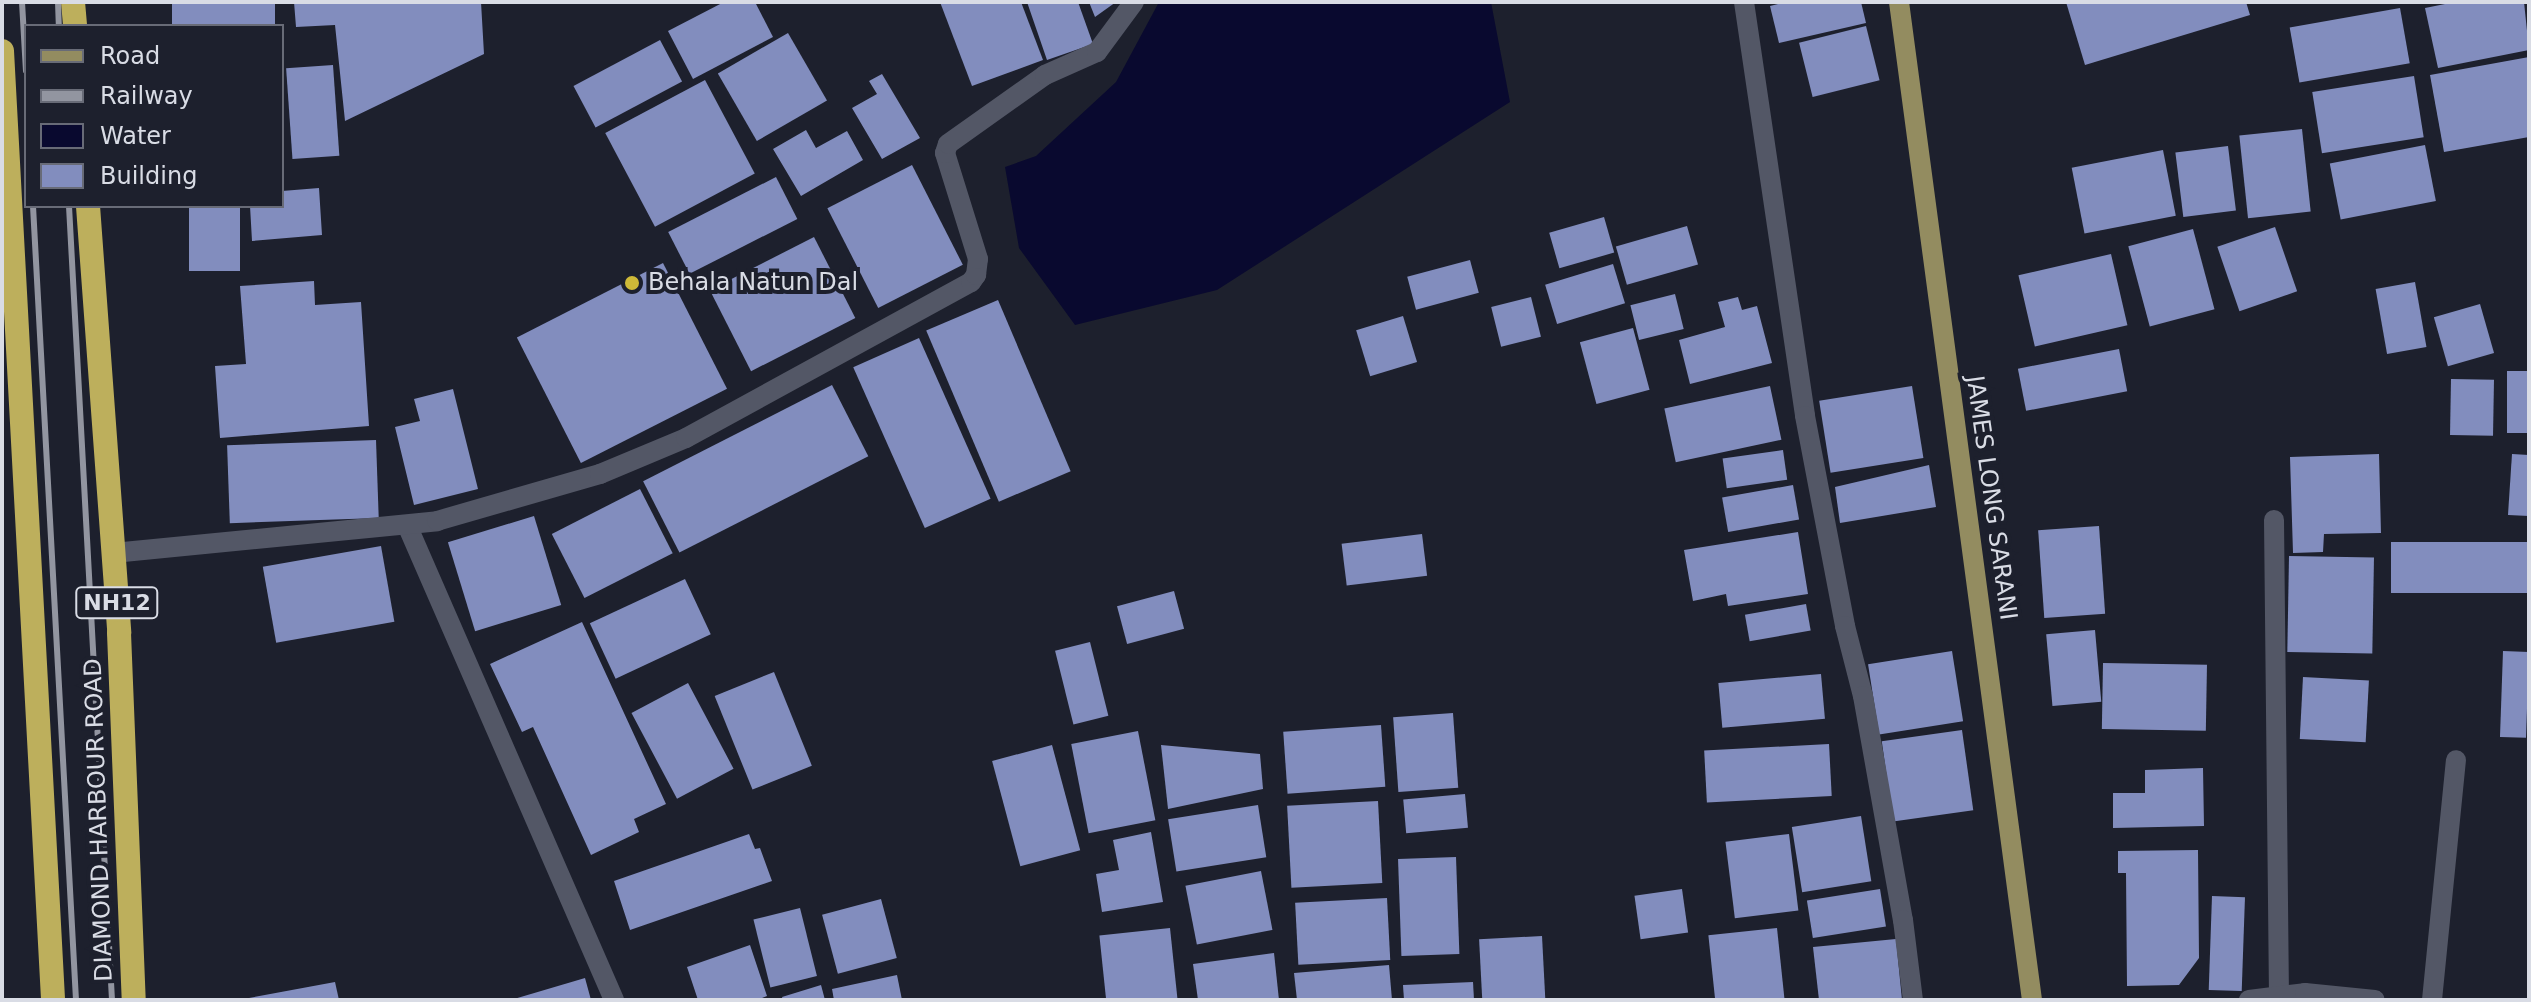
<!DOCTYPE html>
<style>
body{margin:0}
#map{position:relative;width:2531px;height:1002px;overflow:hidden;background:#1d202d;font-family:"DejaVu Sans",sans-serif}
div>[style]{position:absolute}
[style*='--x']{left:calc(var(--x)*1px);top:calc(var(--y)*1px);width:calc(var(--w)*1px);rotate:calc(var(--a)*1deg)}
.water>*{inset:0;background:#09092f}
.building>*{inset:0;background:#828dbe;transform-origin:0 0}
.minor>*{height:20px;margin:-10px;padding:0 10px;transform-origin:10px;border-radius:10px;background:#535766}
.major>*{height:20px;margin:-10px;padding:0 10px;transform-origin:10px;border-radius:10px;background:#938c60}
.highway>*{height:24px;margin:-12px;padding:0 12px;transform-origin:12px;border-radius:12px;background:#bdaf5c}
.rail>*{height:6px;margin:-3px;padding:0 3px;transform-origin:3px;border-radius:3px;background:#9295a0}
.dots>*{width:22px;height:22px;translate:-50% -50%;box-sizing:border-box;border:4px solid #1d202d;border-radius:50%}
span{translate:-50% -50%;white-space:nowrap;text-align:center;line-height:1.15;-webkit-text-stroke:8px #1d202d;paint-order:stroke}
.shield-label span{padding:2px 6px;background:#1d202d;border:2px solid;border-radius:6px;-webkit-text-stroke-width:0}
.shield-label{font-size:22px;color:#d9dce5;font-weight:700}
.poi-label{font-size:24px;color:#d9dce5}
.left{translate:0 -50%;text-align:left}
.street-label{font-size:24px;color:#d9dce5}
.frame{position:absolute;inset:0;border:4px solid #d9dce5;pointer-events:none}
.legend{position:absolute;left:24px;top:24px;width:260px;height:184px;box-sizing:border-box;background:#1d202d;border:2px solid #686b77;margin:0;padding:10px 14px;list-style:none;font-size:24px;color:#d9dce5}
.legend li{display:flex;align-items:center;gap:16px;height:40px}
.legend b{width:40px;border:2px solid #686b77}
</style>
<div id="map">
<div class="water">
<i style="clip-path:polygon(1159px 2px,1491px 2px,1510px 102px,1217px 290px,1075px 325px,1019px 248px,1005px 167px,1036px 156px,1116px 82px)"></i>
</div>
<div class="building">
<i style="left:172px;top:2px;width:103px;height:24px"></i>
<i style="clip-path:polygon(294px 2px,481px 2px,484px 54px,345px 121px,335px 25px,296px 27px)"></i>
<i style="clip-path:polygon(724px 2px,755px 2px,773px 37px,693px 79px,668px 31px)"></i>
<i style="clip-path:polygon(940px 2px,1021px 2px,1043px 60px,972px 86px)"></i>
<i style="clip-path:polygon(1027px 2px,1078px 2px,1093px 44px,1047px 60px)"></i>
<i style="clip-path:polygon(1089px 2px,1116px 2px,1095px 17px)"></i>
<i style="clip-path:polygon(1786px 2px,1861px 2px,1866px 23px,1779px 43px,1770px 6px)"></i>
<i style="clip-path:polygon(2066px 2px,2246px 2px,2250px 15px,2085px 65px)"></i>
<i style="clip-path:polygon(2455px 2px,2524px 2px,2529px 50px,2438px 68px,2425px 8px)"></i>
<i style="left:2400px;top:8px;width:56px;height:112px;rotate:80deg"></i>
<i style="left:1866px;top:26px;width:56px;height:69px;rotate:76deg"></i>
<i style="left:788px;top:33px;width:78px;height:81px;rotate:60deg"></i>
<i style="left:660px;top:40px;width:47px;height:98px;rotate:62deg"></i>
<i style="clip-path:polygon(2529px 57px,2529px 137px,2444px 152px,2430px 75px)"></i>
<i style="left:333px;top:65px;width:91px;height:47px;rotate:86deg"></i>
<i style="clip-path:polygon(882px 74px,920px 138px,882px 159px,852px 108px,877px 94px,869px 81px)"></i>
<i style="left:2414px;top:76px;width:62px;height:103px;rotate:81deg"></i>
<i style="left:705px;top:80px;width:106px;height:113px;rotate:62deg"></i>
<i style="left:2302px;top:129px;width:83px;height:63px;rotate:84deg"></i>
<i style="clip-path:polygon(806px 130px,816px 148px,847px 131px,863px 160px,801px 196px,773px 149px)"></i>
<i style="left:2425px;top:145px;width:57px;height:97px;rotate:79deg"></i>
<i style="left:2228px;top:146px;width:65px;height:53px;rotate:83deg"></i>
<i style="left:2163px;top:150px;width:67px;height:93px;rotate:79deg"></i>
<i style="left:912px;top:165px;width:112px;height:95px;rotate:63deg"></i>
<i style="left:776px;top:177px;width:47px;height:121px;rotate:63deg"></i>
<i style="clip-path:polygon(319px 188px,322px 235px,252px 241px,250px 206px,282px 206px,282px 191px)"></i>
<i style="left:189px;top:206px;width:51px;height:65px"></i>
<i style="left:1604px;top:217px;width:37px;height:57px;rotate:74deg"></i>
<i style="left:1687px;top:226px;width:40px;height:74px;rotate:74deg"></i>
<i style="left:2275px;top:227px;width:68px;height:61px;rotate:71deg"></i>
<i style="left:2193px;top:229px;width:83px;height:67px;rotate:75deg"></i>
<i style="left:814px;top:237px;width:91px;height:117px;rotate:63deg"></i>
<i style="left:2111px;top:254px;width:73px;height:95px;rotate:77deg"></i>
<i style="left:1470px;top:260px;width:34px;height:65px;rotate:75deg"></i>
<i style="left:663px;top:263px;width:141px;height:164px;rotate:63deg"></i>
<i style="left:1613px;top:264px;width:41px;height:71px;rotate:73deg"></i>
<i style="clip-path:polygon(314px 281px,315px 305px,361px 302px,369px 426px,220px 438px,215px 366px,246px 364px,240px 286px)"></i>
<i style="left:2415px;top:282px;width:66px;height:40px;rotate:80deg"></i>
<i style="left:1675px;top:294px;width:36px;height:46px;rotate:76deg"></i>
<i style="left:1531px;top:297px;width:41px;height:41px;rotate:76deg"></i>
<i style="clip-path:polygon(1738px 297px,1742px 310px,1757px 306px,1772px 363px,1690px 384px,1679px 340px,1725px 327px,1718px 302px)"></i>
<i style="left:998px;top:300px;width:186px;height:78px;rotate:67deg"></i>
<i style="left:2480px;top:304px;width:51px;height:48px;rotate:74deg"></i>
<i style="left:1403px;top:316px;width:48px;height:49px;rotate:73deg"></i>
<i style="left:1633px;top:328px;width:64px;height:55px;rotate:75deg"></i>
<i style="left:919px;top:338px;width:176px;height:72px;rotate:66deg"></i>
<i style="left:2119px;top:349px;width:43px;height:103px;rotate:79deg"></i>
<i style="left:2529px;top:371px;width:62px;height:22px;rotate:90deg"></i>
<i style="left:2451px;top:379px;width:43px;height:56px;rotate:1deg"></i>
<i style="left:832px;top:385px;width:80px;height:212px;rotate:63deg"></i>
<i style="left:1770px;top:386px;width:55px;height:108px;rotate:78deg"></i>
<i style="left:1912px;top:386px;width:73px;height:94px;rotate:81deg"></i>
<i style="clip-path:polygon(453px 389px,478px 489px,414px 505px,395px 427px,420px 421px,414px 399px)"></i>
<i style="left:376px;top:440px;width:78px;height:149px;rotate:88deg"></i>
<i style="left:1783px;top:450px;width:30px;height:61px;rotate:82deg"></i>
<i style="clip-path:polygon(2379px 454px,2381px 533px,2324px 534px,2323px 552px,2293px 553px,2290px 457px)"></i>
<i style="clip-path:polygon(2512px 454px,2529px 455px,2529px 516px,2508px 515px)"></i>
<i style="clip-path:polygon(1929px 465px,1936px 507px,1840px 523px,1835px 487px)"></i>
<i style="left:1793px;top:485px;width:35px;height:72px;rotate:80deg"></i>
<i style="left:640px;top:489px;width:72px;height:99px;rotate:63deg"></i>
<i style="left:534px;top:516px;width:93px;height:90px;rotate:73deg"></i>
<i style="left:2099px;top:526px;width:88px;height:61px;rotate:86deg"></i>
<i style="clip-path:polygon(1798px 532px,1808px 594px,1728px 606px,1726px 594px,1693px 601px,1684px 550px)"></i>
<i style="left:1422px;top:534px;width:42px;height:81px;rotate:83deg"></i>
<i style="left:2529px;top:542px;width:51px;height:138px;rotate:90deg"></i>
<i style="left:381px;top:546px;width:77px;height:120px;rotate:80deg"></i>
<i style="left:2289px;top:556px;width:85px;height:96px;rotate:1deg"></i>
<i style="left:685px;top:579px;width:61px;height:105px;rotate:65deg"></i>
<i style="left:1174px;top:591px;width:39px;height:59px;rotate:75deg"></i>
<i style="left:1806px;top:604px;width:27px;height:62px;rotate:80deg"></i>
<i style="clip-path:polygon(582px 622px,666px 804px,634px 819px,639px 832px,591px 855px,533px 727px,522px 732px,490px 664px)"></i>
<i style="left:2095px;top:630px;width:72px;height:49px;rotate:85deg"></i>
<i style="left:1090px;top:642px;width:76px;height:36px;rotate:76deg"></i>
<i style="left:1952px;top:651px;width:71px;height:85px;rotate:81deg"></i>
<i style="left:2503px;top:651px;width:26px;height:86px;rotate:2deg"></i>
<i style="left:2103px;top:663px;width:104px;height:66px;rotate:1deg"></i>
<i style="left:774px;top:672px;width:101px;height:64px;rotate:68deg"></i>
<i style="left:1821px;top:674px;width:45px;height:103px;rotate:85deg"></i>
<i style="left:2303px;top:677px;width:66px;height:62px;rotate:3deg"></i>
<i style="left:688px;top:683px;width:97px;height:64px;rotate:62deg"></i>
<i style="left:1453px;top:713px;width:75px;height:60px;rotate:86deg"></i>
<i style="left:1381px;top:725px;width:62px;height:98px;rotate:86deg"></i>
<i style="left:1962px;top:730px;width:81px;height:81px;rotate:82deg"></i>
<i style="left:1138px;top:731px;width:91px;height:68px;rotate:79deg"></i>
<i style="left:1829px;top:744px;width:52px;height:125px;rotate:87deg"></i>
<i style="left:1052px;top:745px;width:109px;height:62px;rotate:75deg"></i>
<i style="clip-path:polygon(1161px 745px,1260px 754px,1263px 789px,1168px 809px)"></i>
<i style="clip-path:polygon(2203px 768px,2204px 826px,2113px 828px,2113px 793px,2145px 793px,2145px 770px)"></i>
<i style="left:1465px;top:794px;width:34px;height:62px;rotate:85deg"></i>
<i style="left:1378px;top:801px;width:82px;height:91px;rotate:87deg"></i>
<i style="left:1258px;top:805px;width:53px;height:91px;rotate:81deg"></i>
<i style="left:1861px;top:816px;width:66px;height:70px;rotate:81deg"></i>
<i style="clip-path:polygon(1151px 832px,1163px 902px,1102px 912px,1096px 874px,1119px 870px,1113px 840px)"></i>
<i style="clip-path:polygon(749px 834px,755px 849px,760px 848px,772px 881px,630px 930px,614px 881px)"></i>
<i style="left:1789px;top:834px;width:77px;height:64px;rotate:83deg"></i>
<i style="clip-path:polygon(2198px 850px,2199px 958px,2179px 985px,2127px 986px,2126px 873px,2118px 873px,2118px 851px)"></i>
<i style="left:1456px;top:857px;width:97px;height:58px;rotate:88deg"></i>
<i style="left:1261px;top:871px;width:60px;height:77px;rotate:79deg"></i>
<i style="left:1682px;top:889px;width:44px;height:48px;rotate:82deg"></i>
<i style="left:1880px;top:889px;width:38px;height:74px;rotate:81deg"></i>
<i style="left:2212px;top:896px;width:33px;height:94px;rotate:2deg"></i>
<i style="left:1387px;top:898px;width:62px;height:92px;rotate:87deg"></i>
<i style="left:881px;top:899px;width:61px;height:61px;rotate:75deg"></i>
<i style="left:800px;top:908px;width:70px;height:48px;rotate:76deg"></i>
<i style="left:1170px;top:928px;width:72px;height:71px;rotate:84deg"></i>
<i style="left:1777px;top:928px;width:72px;height:69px;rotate:84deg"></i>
<i style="left:1542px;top:936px;width:64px;height:63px;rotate:87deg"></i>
<i style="clip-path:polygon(1896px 939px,1902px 1000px,1819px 1000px,1813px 947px)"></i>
<i style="clip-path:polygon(750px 945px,767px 996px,757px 1000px,698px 1000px,687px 967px)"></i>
<i style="clip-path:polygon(1274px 953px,1279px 1000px,1198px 1000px,1193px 964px)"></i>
<i style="clip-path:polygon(1389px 965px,1392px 1000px,1297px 1000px,1294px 973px)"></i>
<i style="clip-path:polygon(897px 975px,902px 1000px,834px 1000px,832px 989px)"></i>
<i style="clip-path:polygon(585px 978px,591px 1000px,514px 1000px,514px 999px)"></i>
<i style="clip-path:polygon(335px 982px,339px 1000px,250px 1000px,249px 998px)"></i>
<i style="clip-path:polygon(1473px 982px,1474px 1000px,1404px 1000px,1403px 985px)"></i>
<i style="clip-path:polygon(821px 985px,825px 1000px,783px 1000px,782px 997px)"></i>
</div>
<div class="minor">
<i style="--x:1744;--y:2;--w:418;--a:81.6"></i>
<i style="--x:1805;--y:416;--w:214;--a:79.2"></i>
<i style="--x:1845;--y:626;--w:72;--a:75.6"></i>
<i style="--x:1863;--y:696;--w:228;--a:79.9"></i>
<i style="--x:1903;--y:920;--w:81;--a:82.9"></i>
<i style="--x:2274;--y:520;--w:476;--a:89.4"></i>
<i style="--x:407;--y:525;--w:518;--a:66.45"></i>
<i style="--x:113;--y:553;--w:326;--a:-5.6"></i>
<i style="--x:437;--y:521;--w:170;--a:-16.1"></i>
<i style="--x:600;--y:474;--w:93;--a:-22.7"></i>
<i style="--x:686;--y:438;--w:325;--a:-28.7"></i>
<i style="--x:971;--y:282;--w:9;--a:-54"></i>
<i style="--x:976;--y:275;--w:16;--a:-83"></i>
<i style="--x:978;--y:259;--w:111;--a:-107.3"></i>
<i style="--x:945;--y:153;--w:9;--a:-72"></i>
<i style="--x:948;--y:144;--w:119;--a:-35.4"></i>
<i style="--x:1045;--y:75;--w:57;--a:-23.9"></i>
<i style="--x:1097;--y:52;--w:62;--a:-53.5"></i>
<i style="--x:2249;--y:1000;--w:56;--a:-7.1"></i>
<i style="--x:2305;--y:993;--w:70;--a:5.7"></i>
<i style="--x:2432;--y:1000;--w:241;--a:-84.3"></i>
</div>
<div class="major">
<i style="--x:1899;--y:2;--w:1007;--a:82.41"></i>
</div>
<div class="highway">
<i style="--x:73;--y:2;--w:24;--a:85"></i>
<i style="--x:2;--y:51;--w:950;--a:86.92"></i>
<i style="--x:88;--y:206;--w:428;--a:85.8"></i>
<i style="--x:119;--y:633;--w:367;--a:87.7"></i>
</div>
<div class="rail">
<i style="--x:22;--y:2;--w:69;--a:86.7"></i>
<i style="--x:58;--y:2;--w:24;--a:88"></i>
<i style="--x:33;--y:206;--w:795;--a:86.9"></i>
<i style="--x:69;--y:206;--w:795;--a:86.9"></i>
</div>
<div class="dots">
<i style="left:632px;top:283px;background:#ceb938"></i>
</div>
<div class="shield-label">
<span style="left:117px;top:603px">NH12</span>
</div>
<div class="poi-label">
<span class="left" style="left:648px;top:283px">Behala Natun Dal</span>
</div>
<div class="street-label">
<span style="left:1991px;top:498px;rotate:82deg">JAMES LONG SARANI</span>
<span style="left:99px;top:820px;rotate:-92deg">DIAMOND HARBOUR ROAD</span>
</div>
<div class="frame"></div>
<ul class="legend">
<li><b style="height:10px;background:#938c60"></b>Road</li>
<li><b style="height:10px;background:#9295a0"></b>Railway</li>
<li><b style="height:22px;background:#09092f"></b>Water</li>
<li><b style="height:22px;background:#828dbe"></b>Building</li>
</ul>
</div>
